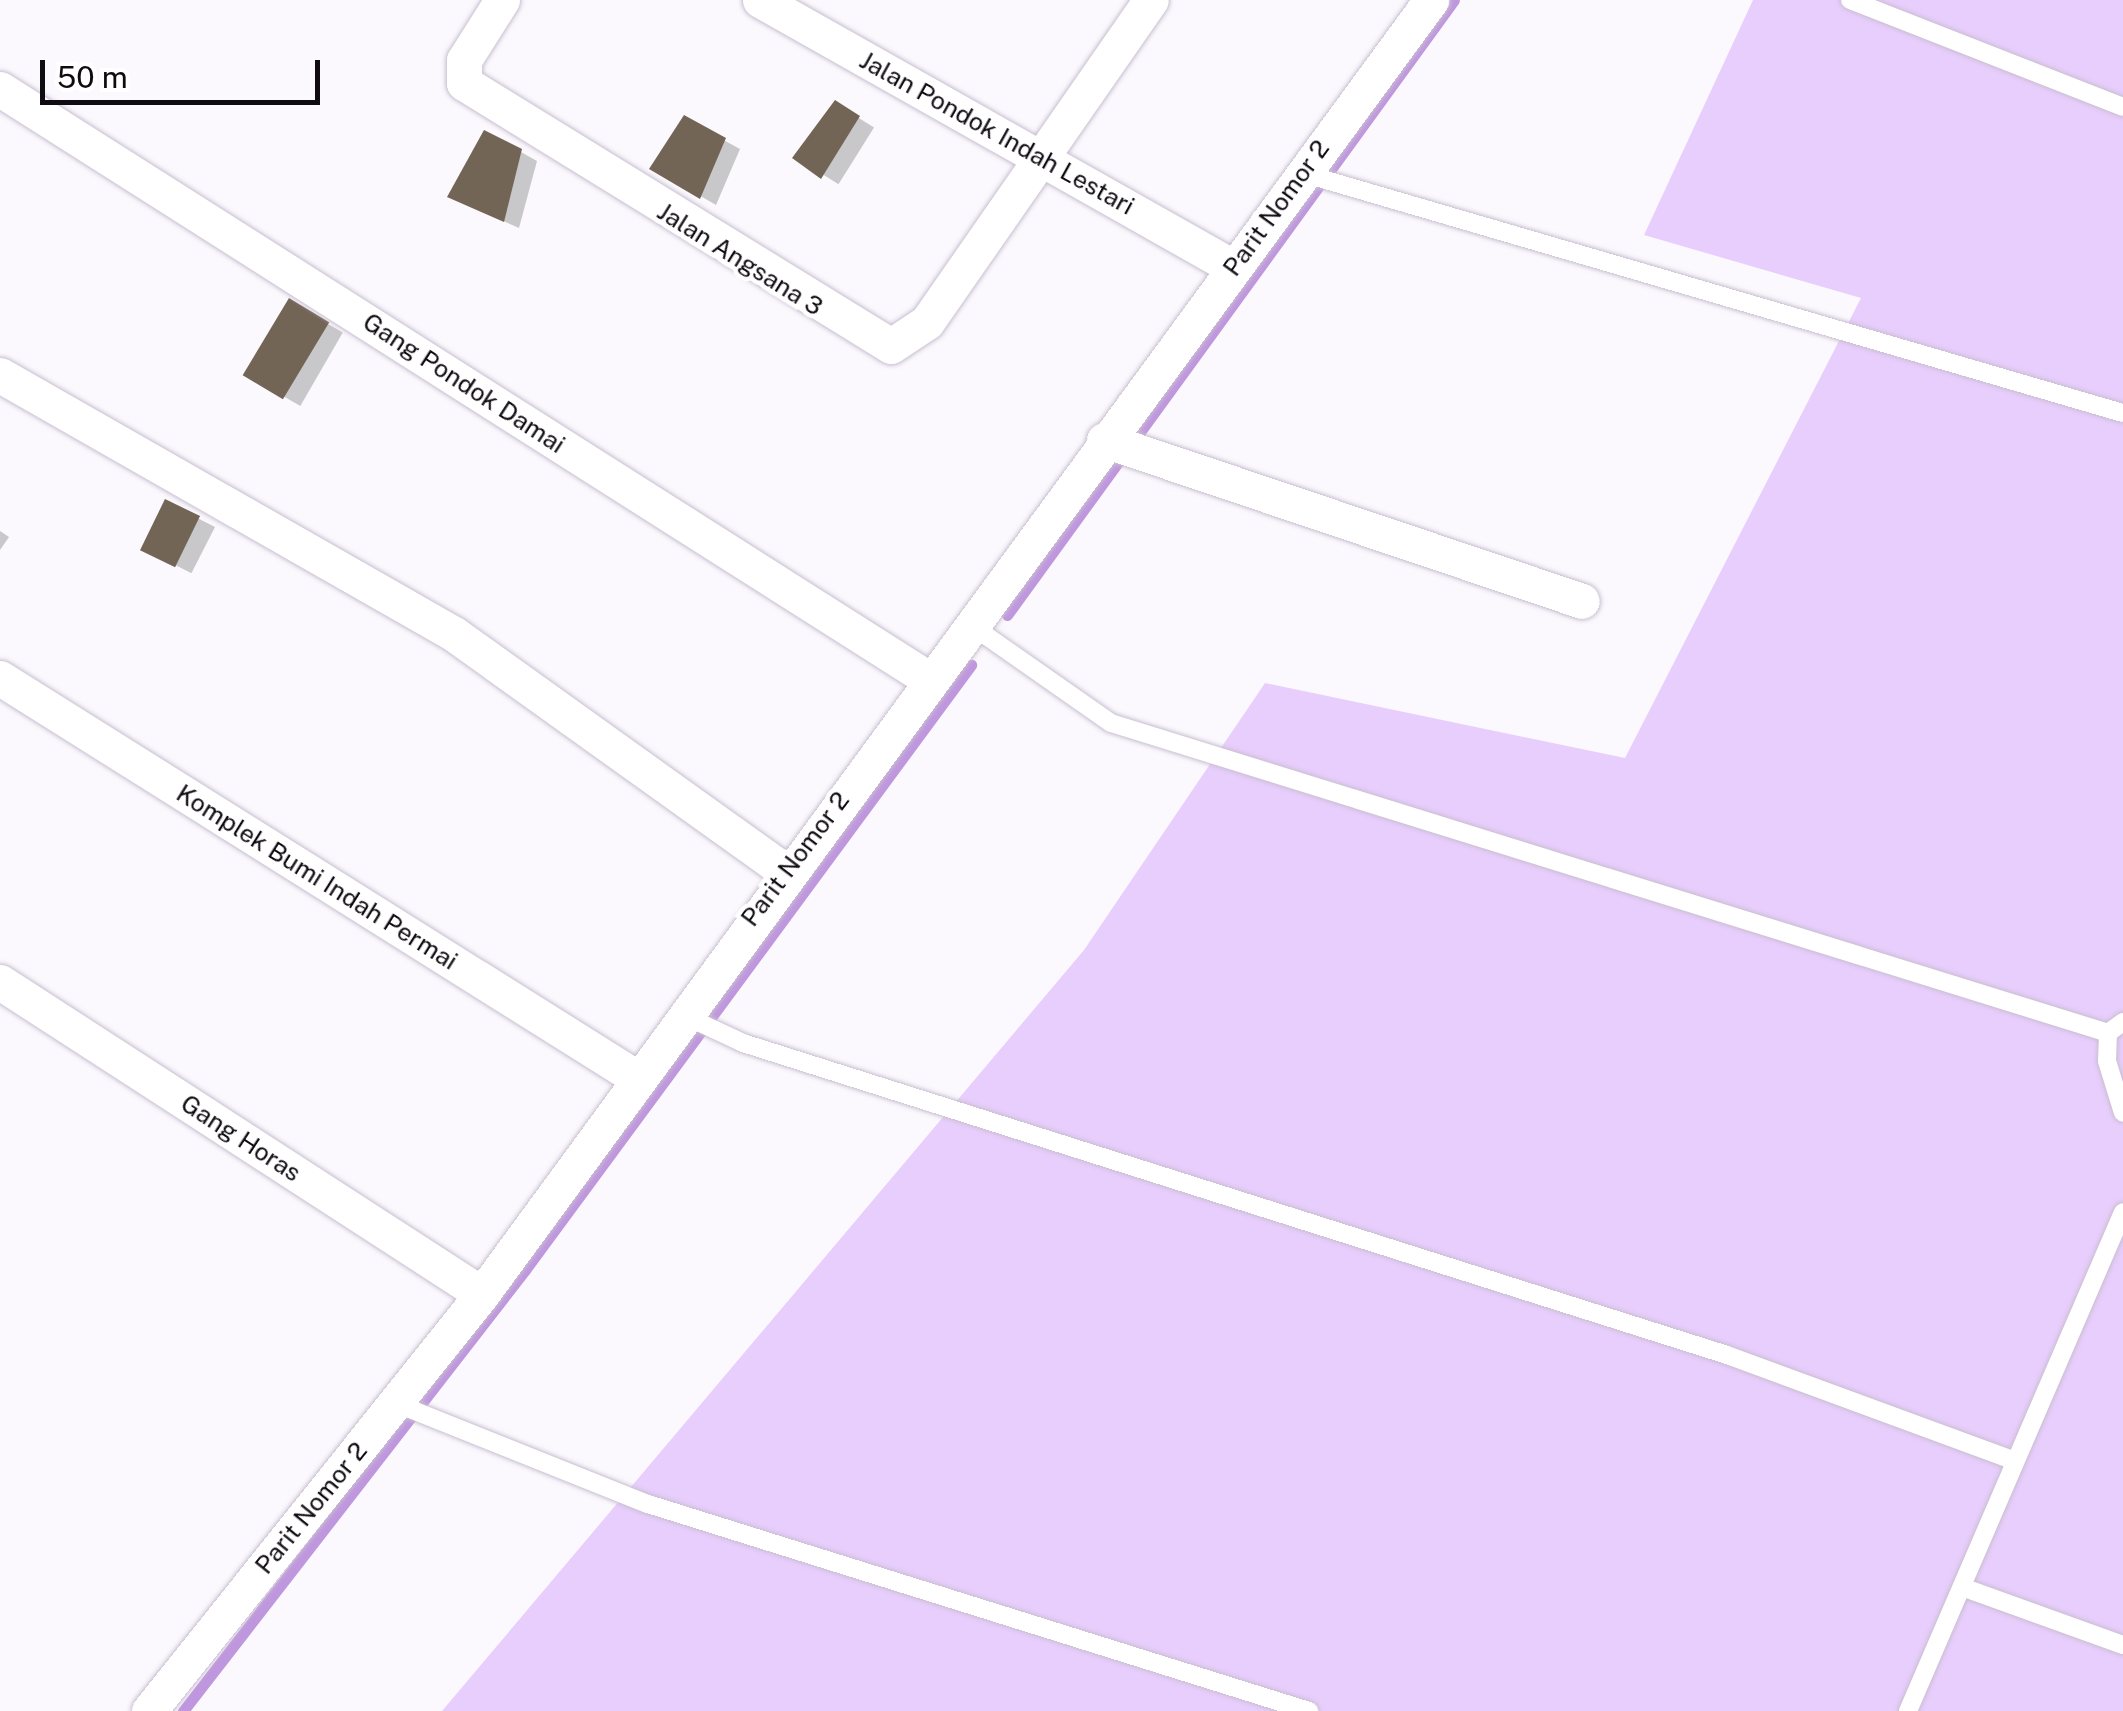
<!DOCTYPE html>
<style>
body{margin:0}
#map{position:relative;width:2123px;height:1711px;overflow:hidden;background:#fbf9fd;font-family:"Public Sans",sans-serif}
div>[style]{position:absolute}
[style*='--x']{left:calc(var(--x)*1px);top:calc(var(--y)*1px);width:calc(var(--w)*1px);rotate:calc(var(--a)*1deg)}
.green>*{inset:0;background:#e8cefd}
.shadow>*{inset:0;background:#0003;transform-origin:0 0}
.stream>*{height:11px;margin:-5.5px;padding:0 5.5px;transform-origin:5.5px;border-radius:5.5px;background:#bf97de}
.building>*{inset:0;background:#726556;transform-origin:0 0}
.roads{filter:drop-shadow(0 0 2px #c9bed1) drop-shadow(0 0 2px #c9bed1)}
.lane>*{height:18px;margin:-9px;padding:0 9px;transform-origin:9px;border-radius:9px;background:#fff}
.street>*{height:35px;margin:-17.5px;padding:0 17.5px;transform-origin:17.5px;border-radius:17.5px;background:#fff}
span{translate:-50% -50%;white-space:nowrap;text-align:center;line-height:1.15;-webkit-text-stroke:9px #fff;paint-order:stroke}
.street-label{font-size:25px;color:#0f0b11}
.scale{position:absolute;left:40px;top:60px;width:280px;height:45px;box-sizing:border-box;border:5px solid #0f0b11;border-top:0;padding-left:12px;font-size:30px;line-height:35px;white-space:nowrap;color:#0f0b11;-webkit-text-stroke:8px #fff;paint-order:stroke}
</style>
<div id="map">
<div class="green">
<i style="clip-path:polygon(1753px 0,2123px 0,2123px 1711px,442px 1711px,1084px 950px,1265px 683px,1625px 758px,1861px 298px,1644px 235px)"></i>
</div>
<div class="shadow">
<i style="left:835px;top:103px;width:46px;height:67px;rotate:32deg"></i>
<i style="clip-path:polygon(685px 119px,740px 149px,716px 205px,652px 168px)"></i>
<i style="clip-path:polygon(521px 152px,537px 161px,519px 228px,466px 205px)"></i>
<i style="left:290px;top:302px;width:61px;height:85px;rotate:30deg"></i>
<i style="left:166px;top:502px;width:55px;height:52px;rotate:27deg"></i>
<i style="clip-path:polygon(0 531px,9px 537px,0 550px)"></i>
</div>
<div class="stream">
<i style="--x:1007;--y:615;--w:760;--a:-53.99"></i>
<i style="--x:183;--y:1711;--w:558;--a:-52.21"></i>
<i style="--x:525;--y:1270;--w:752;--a:-53.6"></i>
</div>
<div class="building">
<i style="clip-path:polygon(835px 100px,860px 116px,821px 179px,792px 158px)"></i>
<i style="clip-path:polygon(684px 115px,726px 138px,700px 199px,649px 169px)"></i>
<i style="clip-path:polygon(484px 130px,522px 149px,504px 222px,447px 197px)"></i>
<i style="left:289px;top:298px;width:47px;height:90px;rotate:31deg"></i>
<i style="left:165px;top:499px;width:39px;height:57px;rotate:26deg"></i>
</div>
<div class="roads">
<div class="lane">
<i style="--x:1850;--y:0;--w:293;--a:21.4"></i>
<i style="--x:1302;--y:173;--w:855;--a:16.3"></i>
<i style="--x:968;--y:623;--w:174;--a:35"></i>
<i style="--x:1111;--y:723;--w:1044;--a:17.27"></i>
<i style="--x:683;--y:1015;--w:66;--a:25"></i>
<i style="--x:743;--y:1043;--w:1032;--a:17.59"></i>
<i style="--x:1727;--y:1355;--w:301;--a:20.2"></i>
<i style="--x:2123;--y:1022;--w:19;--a:144"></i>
<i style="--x:2108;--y:1033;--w:28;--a:92"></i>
<i style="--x:2107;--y:1061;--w:54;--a:72.9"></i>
<i style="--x:395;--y:1403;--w:272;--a:21.8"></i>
<i style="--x:648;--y:1504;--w:693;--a:17.39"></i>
<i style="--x:1962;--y:1587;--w:171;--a:19.8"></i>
<i style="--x:1908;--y:1711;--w:543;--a:-66.69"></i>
</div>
<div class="street">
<i style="--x:502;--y:0;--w:71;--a:122.3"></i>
<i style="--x:464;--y:60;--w:23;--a:90"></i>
<i style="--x:464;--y:83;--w:501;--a:31.63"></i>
<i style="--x:891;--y:346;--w:43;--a:-33.7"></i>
<i style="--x:927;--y:322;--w:392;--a:-55.2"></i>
<i style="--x:760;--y:0;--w:543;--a:29.44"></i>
<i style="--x:0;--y:89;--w:1098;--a:32.43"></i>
<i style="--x:0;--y:375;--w:523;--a:29.7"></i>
<i style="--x:454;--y:634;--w:407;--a:35.6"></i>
<i style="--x:1104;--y:440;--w:504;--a:18.61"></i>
<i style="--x:0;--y:678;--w:749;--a:32.12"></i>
<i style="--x:0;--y:982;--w:574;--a:32.92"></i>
<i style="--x:149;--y:1711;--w:534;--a:-51.39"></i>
<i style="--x:482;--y:1294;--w:1605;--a:-53.74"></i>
</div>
</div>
<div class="street-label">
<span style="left:997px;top:133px;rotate:29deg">Jalan Pondok Indah Lestari</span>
<span style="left:1276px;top:208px;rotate:-54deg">Parit Nomor 2</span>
<span style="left:740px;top:259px;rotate:32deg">Jalan Angsana 3</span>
<span style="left:464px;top:383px;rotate:33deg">Gang Pondok Damai</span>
<span style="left:795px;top:859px;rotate:-53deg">Parit Nomor 2</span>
<span style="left:317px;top:877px;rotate:32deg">Komplek Bumi Indah Permai</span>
<span style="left:241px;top:1138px;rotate:33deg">Gang Horas</span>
<span style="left:311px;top:1508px;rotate:-51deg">Parit Nomor 2</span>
</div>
<div class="scale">50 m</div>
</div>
